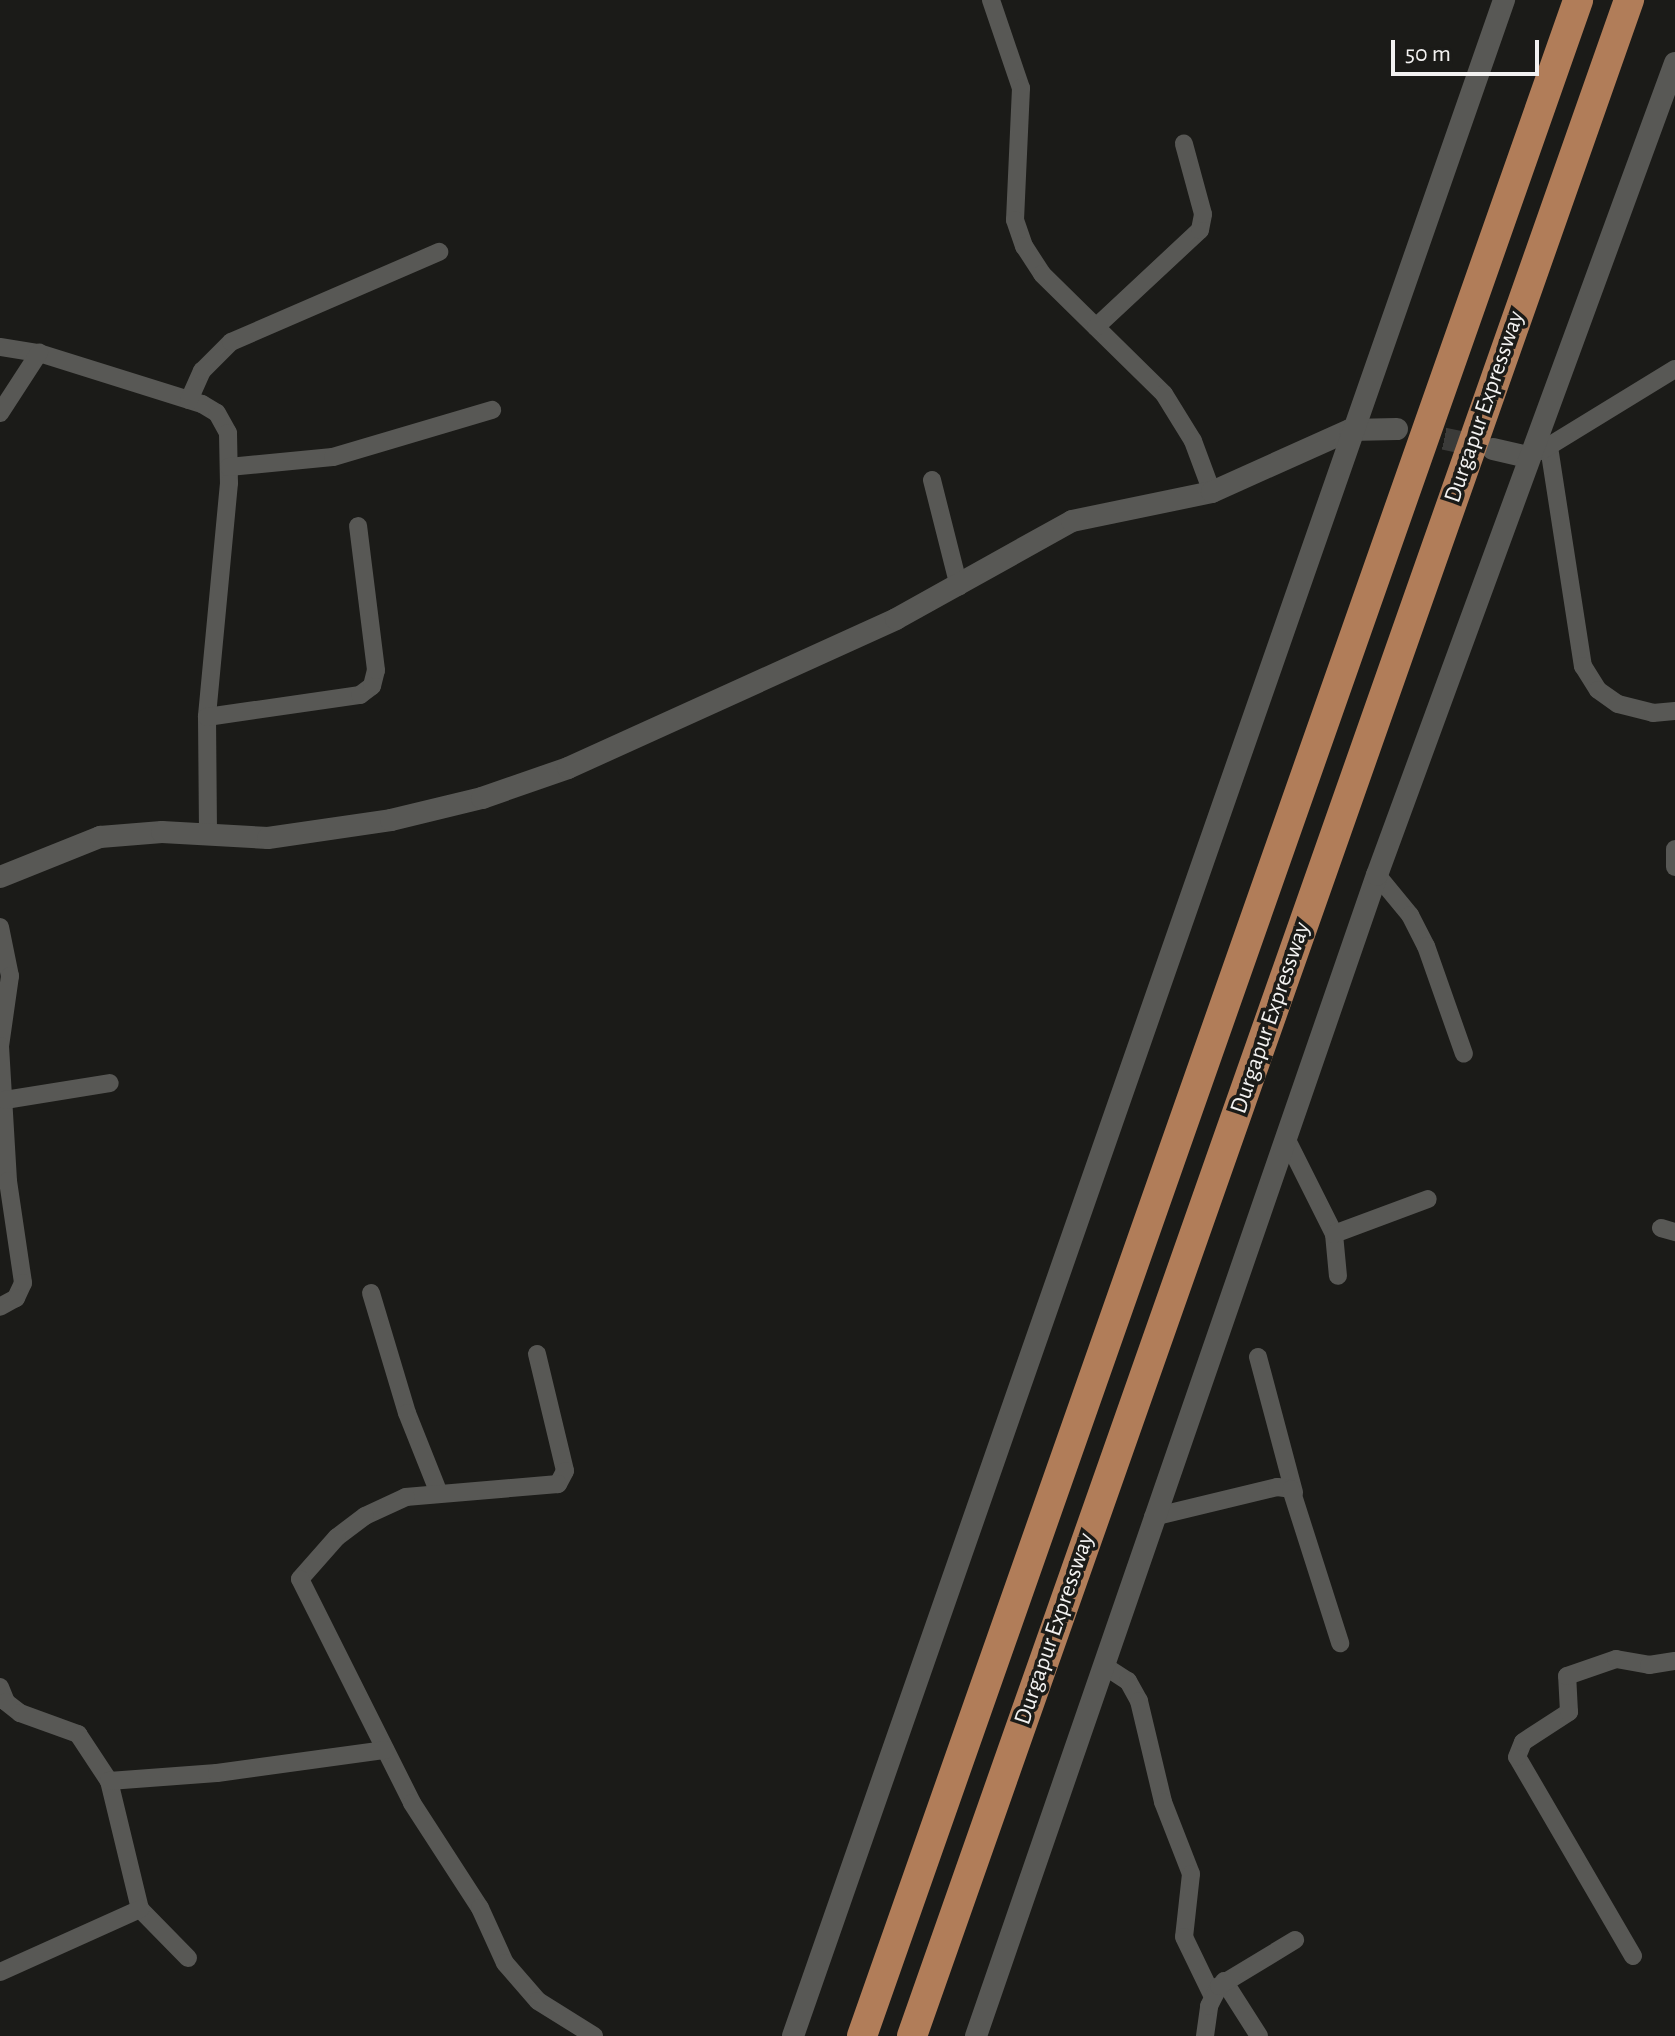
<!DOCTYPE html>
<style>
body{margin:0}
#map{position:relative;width:1675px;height:2036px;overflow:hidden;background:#1b1b18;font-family:"Alegreya Sans",sans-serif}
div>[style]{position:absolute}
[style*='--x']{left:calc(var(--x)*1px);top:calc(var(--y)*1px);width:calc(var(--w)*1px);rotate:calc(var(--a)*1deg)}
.tertiary-tunnel>*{height:22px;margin-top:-11px;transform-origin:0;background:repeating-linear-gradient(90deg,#3b3b39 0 22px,transparent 0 33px)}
.minor>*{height:18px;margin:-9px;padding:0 9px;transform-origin:9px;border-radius:9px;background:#585855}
.tertiary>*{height:22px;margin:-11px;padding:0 11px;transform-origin:11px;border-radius:11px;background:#585855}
.trunk>*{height:30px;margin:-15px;padding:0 15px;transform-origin:15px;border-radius:15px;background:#b17d59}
span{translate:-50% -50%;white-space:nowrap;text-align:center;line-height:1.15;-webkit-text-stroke:7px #1b1b18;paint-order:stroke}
.street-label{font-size:24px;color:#f3f2f1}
.scale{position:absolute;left:1391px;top:40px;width:148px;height:36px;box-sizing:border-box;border:4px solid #f3f2f1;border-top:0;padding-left:10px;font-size:24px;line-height:28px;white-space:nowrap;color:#f3f2f1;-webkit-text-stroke:6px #1b1b18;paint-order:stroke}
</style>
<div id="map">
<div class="tertiary-tunnel">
<i style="--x:1412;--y:432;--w:74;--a:11.8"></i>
</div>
<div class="minor">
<i style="--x:991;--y:0;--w:93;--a:71.2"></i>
<i style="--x:1021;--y:88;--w:132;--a:92.6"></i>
<i style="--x:1015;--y:220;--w:28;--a:71"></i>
<i style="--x:1024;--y:246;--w:33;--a:57"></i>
<i style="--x:1042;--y:274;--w:171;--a:44.5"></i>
<i style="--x:1164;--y:394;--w:55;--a:58.3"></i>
<i style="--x:1193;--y:441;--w:54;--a:69.6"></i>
<i style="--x:1096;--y:327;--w:142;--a:-43"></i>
<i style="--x:1200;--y:230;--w:16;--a:-79"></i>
<i style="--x:1203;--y:214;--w:73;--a:-105.2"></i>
<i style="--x:0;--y:347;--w:39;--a:9"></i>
<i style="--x:39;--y:353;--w:171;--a:17.4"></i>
<i style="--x:202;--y:404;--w:17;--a:31"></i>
<i style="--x:217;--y:413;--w:23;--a:61"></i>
<i style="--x:228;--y:433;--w:50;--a:88.9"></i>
<i style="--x:229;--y:483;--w:235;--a:95.4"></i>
<i style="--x:207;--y:717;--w:116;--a:89.5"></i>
<i style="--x:189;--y:400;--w:32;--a:-66"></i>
<i style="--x:202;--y:371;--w:41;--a:-45"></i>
<i style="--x:231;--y:342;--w:227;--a:-23.4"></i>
<i style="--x:0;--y:413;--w:72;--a:-57"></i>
<i style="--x:1549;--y:447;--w:222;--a:81.2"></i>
<i style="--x:1583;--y:666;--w:28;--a:58"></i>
<i style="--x:1598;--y:690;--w:24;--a:35"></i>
<i style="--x:1618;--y:704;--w:36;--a:14"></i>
<i style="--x:1653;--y:713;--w:22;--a:-5"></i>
<i style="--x:1541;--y:451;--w:157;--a:-31.5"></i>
<i style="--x:229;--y:467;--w:104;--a:-5.5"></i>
<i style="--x:333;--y:457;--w:166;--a:-16.5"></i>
<i style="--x:932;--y:480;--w:110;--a:75.8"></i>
<i style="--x:207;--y:717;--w:155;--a:-8.2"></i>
<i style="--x:360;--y:695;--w:15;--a:-37"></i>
<i style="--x:372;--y:686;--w:16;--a:-76"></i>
<i style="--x:376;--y:670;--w:145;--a:-97.1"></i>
<i style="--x:1675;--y:849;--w:18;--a:90"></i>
<i style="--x:1377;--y:875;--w:52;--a:50.5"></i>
<i style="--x:1410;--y:915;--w:35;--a:63"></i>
<i style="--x:1426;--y:946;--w:114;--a:70.6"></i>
<i style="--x:0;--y:927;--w:50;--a:78.5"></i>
<i style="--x:10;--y:976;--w:71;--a:98.1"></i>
<i style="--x:0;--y:1046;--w:135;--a:86.6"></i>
<i style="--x:8;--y:1181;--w:103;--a:81.6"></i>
<i style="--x:23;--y:1283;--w:17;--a:115"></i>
<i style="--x:16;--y:1298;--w:18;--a:151"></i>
<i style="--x:5;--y:1100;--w:106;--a:-9.2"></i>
<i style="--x:1287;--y:1140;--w:105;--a:63.4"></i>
<i style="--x:1334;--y:1234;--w:42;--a:84.6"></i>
<i style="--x:1661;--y:1228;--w:15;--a:16"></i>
<i style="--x:1334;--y:1234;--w:100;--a:-20.4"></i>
<i style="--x:371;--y:1293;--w:125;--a:73.3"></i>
<i style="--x:407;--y:1413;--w:84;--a:68.3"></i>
<i style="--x:537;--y:1354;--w:120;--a:76.5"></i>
<i style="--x:565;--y:1471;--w:15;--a:118"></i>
<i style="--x:558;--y:1484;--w:153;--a:175.1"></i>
<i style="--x:406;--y:1497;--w:45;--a:155.1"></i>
<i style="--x:365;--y:1516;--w:35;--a:143"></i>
<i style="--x:337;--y:1537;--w:56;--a:131.4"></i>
<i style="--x:300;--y:1579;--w:250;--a:63.4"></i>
<i style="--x:412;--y:1803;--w:125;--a:57.1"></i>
<i style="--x:480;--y:1908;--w:60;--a:65.6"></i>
<i style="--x:505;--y:1963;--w:50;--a:49"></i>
<i style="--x:538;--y:2001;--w:66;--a:32"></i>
<i style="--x:1258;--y:1357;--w:140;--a:75.1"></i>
<i style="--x:1153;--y:1517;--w:128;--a:-13.6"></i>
<i style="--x:1277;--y:1487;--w:14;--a:8"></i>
<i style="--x:1291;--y:1489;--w:162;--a:72.3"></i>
<i style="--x:1103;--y:1665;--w:30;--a:33"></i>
<i style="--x:1128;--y:1681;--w:23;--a:61"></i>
<i style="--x:1139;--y:1701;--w:104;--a:76.6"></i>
<i style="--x:1163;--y:1802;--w:77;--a:68.7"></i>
<i style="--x:1191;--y:1874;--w:63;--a:96.3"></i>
<i style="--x:1184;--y:1937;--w:64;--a:64.2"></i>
<i style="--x:0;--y:1687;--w:16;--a:68"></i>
<i style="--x:6;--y:1702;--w:18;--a:38"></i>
<i style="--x:20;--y:1713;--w:62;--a:19.9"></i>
<i style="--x:78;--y:1734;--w:56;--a:56.6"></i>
<i style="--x:1633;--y:1956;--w:230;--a:-120.2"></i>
<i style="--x:1517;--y:1757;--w:16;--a:-68"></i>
<i style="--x:1523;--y:1742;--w:55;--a:-33.1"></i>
<i style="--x:1569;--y:1712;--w:36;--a:-93"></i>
<i style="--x:1567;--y:1676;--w:52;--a:-19.1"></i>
<i style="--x:1616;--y:1659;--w:34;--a:10"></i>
<i style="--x:1649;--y:1665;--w:26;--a:-9"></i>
<i style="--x:188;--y:1958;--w:69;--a:-134.4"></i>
<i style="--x:140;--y:1909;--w:132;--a:-103.6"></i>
<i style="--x:109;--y:1781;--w:108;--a:-4.2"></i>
<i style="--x:217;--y:1773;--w:170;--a:-7.8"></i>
<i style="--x:0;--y:1972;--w:154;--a:-24.2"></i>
<i style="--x:1224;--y:1981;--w:65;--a:57.5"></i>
<i style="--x:1205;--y:2036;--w:30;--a:-82"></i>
<i style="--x:1209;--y:2006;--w:22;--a:-63"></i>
<i style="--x:1219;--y:1986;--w:89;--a:-31.2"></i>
</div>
<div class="tertiary">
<i style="--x:1493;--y:449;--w:37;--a:13"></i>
<i style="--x:0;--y:877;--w:108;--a:-21.8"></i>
<i style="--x:100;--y:837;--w:62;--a:-4.6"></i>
<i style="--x:162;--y:832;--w:106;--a:3.2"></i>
<i style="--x:268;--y:838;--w:124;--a:-8.3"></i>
<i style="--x:391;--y:820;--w:94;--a:-13.6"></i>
<i style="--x:482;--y:798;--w:91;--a:-19.2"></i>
<i style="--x:568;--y:768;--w:360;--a:-24.4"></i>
<i style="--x:896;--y:619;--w:201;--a:-29.1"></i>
<i style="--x:1072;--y:521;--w:143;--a:-11.7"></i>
<i style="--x:1212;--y:492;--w:151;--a:-24.2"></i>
<i style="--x:1350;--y:430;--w:47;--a:-1.2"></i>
<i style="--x:793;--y:2036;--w:2157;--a:-70.75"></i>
<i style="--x:976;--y:2036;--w:1228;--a:-70.95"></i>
<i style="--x:1377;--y:875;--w:865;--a:-69.85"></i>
</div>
<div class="trunk">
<i style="--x:862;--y:2036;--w:2158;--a:-70.62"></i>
<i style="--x:912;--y:2036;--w:2159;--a:-70.6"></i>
</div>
<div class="street-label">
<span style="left:1485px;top:407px;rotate:-71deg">Durgapur Expressway</span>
<span style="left:1271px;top:1018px;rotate:-71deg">Durgapur Expressway</span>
<span style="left:1055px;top:1629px;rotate:-71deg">Durgapur Expressway</span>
</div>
<div class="scale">50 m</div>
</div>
